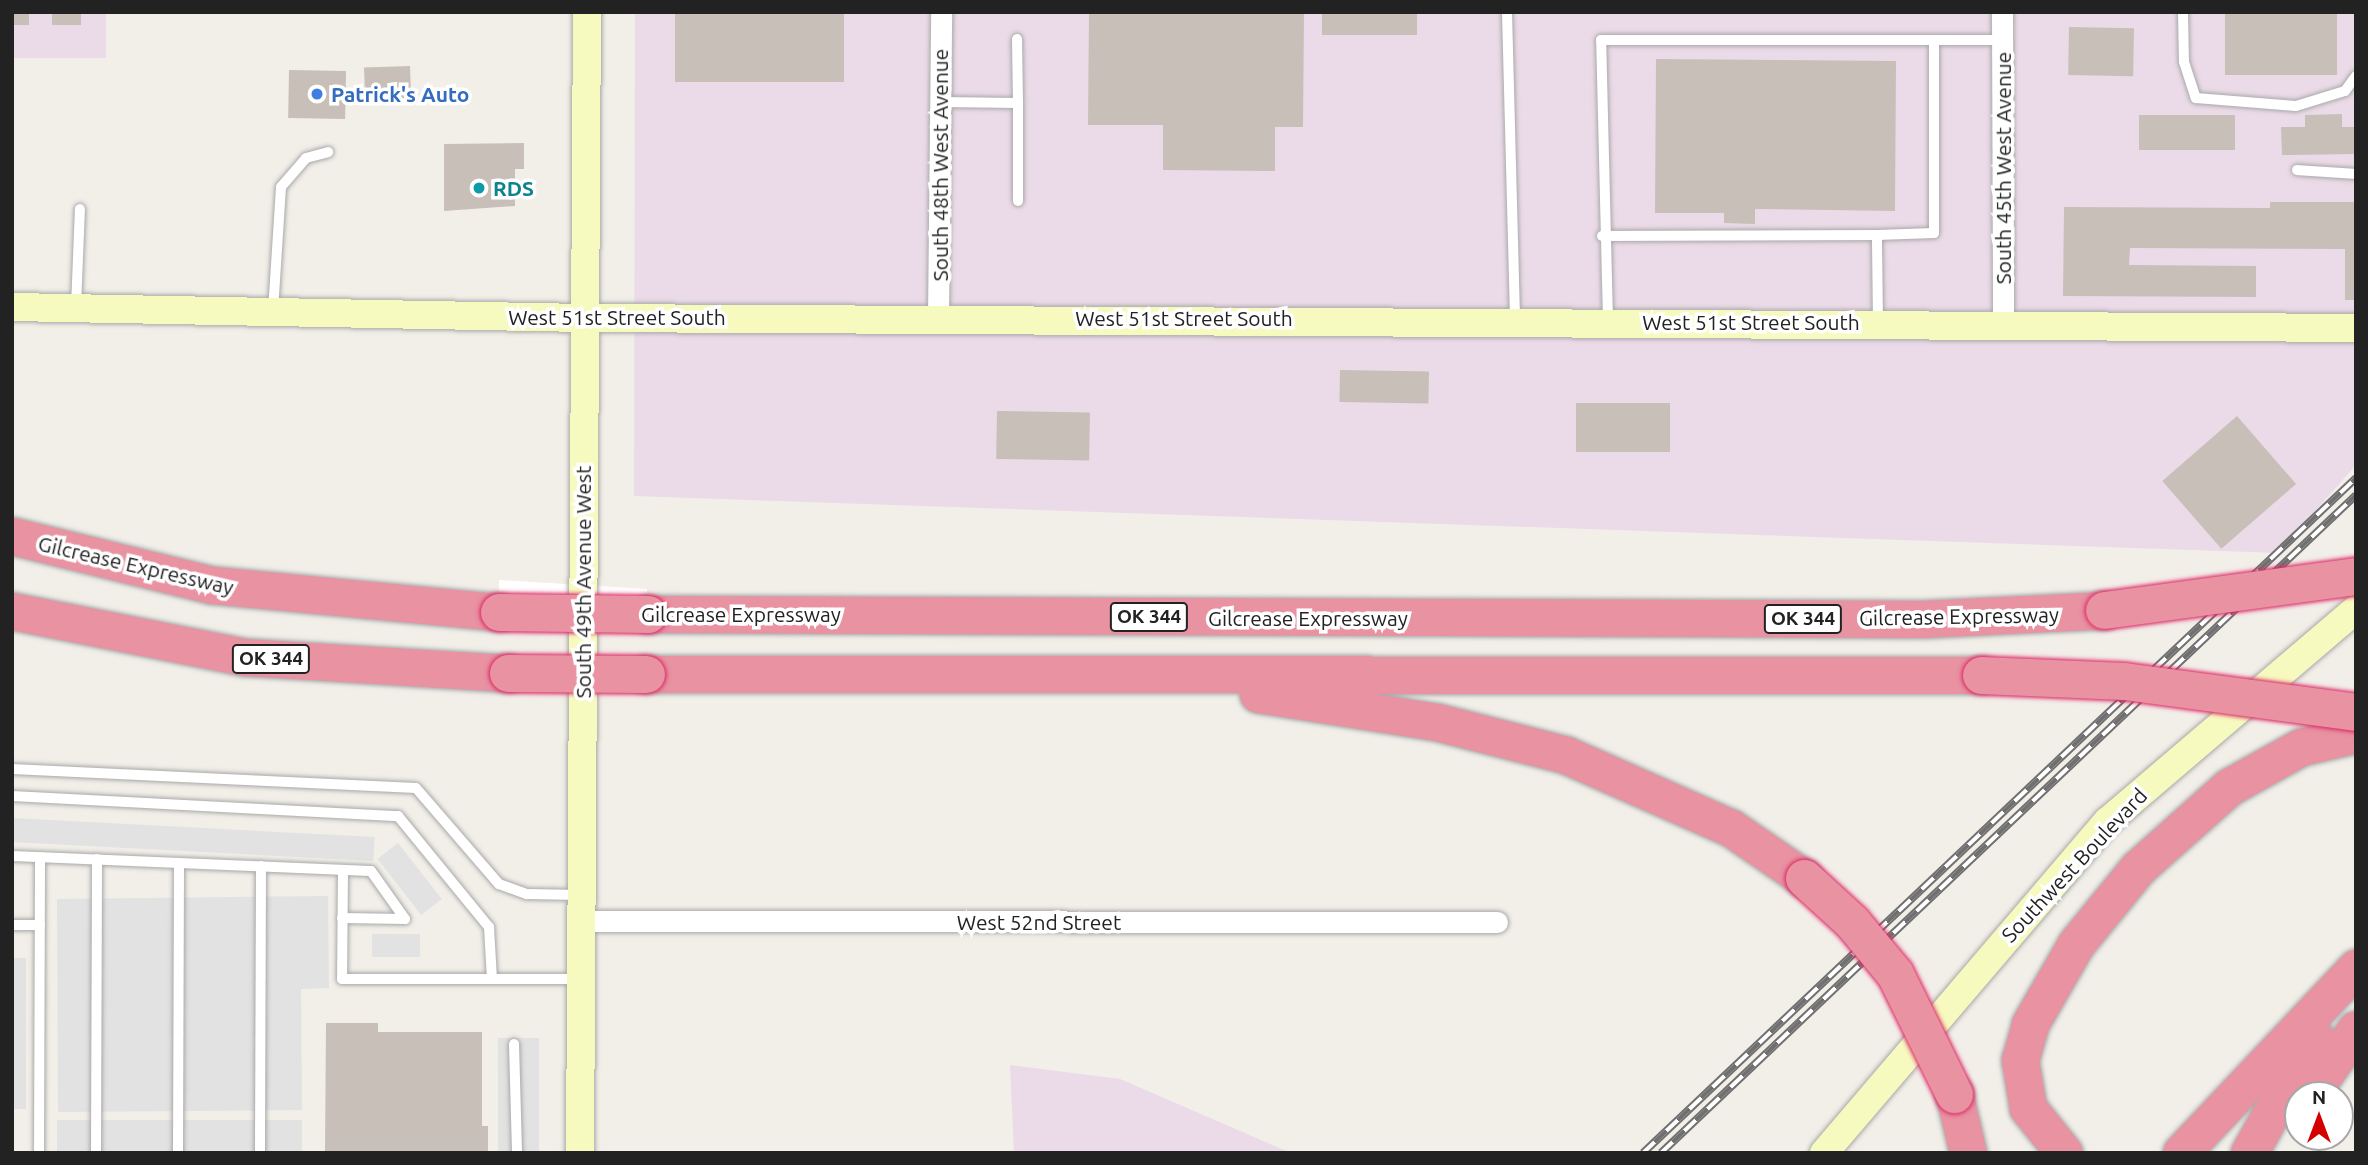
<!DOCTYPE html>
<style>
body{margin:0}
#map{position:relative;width:2368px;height:1165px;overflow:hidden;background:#f2efe9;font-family:Ubuntu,sans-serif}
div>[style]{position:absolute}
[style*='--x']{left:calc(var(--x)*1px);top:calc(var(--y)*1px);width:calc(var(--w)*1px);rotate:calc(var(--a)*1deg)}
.industrial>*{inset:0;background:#ebdbe8;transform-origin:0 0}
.parking>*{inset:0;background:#e2e2e2;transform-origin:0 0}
.pier>*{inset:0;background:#fff}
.building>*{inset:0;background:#c7bfb8;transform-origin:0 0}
.roads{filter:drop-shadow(0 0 2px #a9a9a9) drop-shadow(0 0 2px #a9a9a9)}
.lane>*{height:10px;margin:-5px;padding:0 5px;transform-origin:5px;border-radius:5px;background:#fff}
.street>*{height:21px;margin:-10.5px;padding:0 10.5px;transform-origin:10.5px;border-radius:10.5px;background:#fff}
.secondary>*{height:28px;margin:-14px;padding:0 14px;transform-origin:14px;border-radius:14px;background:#f7fabf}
.highway>*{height:37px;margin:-18.5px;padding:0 18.5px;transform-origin:18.5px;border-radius:18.5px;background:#e892a2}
.rail>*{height:8px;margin-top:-4px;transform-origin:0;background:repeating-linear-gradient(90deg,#fff 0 16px,#707070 0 32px);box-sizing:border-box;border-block:2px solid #707070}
.bridges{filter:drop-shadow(0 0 2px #dc2a67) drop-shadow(0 0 2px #dc2a67)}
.highway-bridge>*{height:37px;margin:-18.5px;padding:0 18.5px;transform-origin:18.5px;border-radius:18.5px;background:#e892a2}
.dots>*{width:19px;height:19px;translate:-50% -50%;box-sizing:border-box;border:4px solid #fff;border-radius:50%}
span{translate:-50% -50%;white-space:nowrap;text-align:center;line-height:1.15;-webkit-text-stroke:7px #fff;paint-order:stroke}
.shield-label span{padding:2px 5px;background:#fff;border:2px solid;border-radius:5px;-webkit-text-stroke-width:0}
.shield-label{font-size:19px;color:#222;font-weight:700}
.shop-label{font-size:21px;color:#366cbe;font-weight:700}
.left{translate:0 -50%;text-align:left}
.street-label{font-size:21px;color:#222}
.culture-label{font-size:21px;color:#0d838f;font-weight:700}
.frame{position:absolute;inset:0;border:14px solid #222;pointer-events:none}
.north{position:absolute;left:2284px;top:1081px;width:70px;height:70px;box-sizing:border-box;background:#fff;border:2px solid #a7a7a7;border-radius:50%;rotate:0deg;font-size:19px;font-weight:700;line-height:28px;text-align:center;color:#222}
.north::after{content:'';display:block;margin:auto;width:24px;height:32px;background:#d40000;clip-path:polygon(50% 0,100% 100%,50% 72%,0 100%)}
</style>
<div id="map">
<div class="industrial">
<i style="left:12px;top:12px;width:94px;height:46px"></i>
<i style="clip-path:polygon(635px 12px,2356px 12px,2356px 465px,2278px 553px,634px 496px)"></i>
<i style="clip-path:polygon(1010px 1065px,1120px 1079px,1291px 1153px,1014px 1153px)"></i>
</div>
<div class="parking">
<i style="left:12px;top:818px;width:363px;height:24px;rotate:3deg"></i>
<i style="left:398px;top:843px;width:71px;height:26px;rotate:52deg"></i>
<i style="clip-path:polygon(328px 896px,329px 988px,301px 989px,302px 1110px,58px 1112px,57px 899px)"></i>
<i style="left:372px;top:934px;width:48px;height:23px"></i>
<i style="left:12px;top:958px;width:14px;height:151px"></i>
<i style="left:498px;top:1038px;width:41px;height:115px"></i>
<i style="left:57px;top:1120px;width:245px;height:33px"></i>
</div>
<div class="pier">
<i style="clip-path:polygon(499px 580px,647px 589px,648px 627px,499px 625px)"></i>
</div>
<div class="building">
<i style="left:12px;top:12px;width:17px;height:13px"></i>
<i style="left:52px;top:12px;width:29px;height:13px"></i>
<i style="left:675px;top:12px;width:169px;height:70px"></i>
<i style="clip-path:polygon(1089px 12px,1304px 12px,1303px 127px,1275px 127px,1275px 171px,1163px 170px,1163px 125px,1088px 125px)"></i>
<i style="left:1322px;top:12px;width:95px;height:23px"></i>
<i style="left:2225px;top:12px;width:112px;height:63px"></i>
<i style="left:2069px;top:27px;width:65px;height:48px;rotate:1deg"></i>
<i style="clip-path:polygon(1656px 59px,1896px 61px,1895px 211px,1755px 209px,1755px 224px,1724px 223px,1724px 213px,1655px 213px)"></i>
<i style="left:410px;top:66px;width:32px;height:46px;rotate:88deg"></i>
<i style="left:289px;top:70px;width:57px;height:48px;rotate:1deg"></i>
<i style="clip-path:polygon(2342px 114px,2342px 127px,2356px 127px,2356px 154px,2282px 155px,2281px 127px,2305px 127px,2305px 115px)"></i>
<i style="left:2139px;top:115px;width:96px;height:35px"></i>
<i style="clip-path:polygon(524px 143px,524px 169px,515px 169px,515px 206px,444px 211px,444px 144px)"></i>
<i style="clip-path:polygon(2270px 202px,2356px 202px,2356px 300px,2345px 300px,2345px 249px,2130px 248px,2129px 265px,2256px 266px,2256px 297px,2063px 296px,2064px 207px,2270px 208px)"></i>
<i style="left:1340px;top:370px;width:89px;height:32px;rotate:1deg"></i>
<i style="left:1576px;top:403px;width:94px;height:49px"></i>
<i style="left:997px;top:411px;width:93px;height:48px;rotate:1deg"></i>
<i style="left:2237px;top:416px;width:90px;height:99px;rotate:49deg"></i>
<i style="clip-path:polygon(326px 1023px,378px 1023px,378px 1032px,482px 1032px,482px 1126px,488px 1126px,488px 1153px,325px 1153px)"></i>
</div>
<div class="roads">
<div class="lane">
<i style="--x:1507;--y:12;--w:309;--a:88.5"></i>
<i style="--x:2183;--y:12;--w:50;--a:88.9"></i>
<i style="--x:2184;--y:62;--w:38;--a:72"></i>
<i style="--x:2196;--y:98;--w:100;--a:4.6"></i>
<i style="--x:2296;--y:106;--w:51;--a:-17"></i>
<i style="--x:2345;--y:91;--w:19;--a:-54"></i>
<i style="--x:1017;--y:39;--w:64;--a:89.1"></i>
<i style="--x:940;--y:102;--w:78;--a:0.7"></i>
<i style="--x:1018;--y:103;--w:98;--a:90"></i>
<i style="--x:2297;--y:170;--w:59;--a:3.9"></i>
<i style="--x:1602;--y:236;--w:275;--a:-0.2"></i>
<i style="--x:76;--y:307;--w:98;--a:-87.7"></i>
<i style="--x:273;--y:311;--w:124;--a:-86.3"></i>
<i style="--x:281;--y:187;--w:38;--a:-49"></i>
<i style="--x:306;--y:158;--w:23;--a:-15"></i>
<i style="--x:1608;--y:321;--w:281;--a:-91.4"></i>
<i style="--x:1601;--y:40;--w:401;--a:0"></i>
<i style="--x:1878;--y:323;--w:88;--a:-90.7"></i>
<i style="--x:1877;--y:235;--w:57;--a:-2"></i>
<i style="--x:1934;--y:233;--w:193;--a:-90"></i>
<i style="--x:12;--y:769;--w:404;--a:2.7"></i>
<i style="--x:416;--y:788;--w:127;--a:49.2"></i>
<i style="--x:499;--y:884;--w:30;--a:20"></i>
<i style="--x:527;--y:894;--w:54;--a:1.1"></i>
<i style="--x:12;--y:796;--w:387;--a:3"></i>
<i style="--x:398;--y:816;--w:144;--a:50.7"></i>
<i style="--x:489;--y:927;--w:52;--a:86.7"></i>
<i style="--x:12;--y:856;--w:359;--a:2.4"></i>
<i style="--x:371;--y:871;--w:59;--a:54.7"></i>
<i style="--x:405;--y:919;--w:63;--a:-179.1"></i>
<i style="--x:343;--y:870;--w:109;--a:90.5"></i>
<i style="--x:342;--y:979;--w:239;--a:0"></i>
<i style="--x:12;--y:925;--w:28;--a:0"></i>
<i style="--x:514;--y:1044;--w:109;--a:88.4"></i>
<i style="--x:39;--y:1153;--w:296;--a:-89.8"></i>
<i style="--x:96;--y:1153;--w:294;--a:-89.8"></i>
<i style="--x:178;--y:1153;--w:290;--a:-89.8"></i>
<i style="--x:260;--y:1153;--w:287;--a:-89.8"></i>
</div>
<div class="street">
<i style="--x:2002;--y:12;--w:312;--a:89.8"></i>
<i style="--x:938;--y:317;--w:305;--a:-89.4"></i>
<i style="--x:581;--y:921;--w:916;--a:0.06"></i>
</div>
<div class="secondary">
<i style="--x:12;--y:307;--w:573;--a:1.1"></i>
<i style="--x:585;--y:318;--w:1771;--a:0.32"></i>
<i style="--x:580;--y:1153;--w:1141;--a:-89.65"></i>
<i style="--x:1824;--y:1153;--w:437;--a:-49.5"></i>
<i style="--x:2108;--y:821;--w:326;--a:-40.5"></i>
</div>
<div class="highway">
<i style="--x:12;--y:536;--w:206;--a:13.8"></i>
<i style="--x:212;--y:585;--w:288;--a:5.4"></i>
<i style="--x:12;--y:611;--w:237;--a:11.2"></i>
<i style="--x:245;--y:657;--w:263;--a:3.5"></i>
<i style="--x:648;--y:614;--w:1275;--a:0.22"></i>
<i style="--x:1923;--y:619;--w:181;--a:-2.8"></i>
<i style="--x:646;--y:674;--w:1335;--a:0.04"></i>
<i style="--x:1258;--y:694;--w:181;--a:8.9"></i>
<i style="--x:1437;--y:722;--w:133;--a:14.3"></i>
<i style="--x:1566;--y:755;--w:180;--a:23.9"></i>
<i style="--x:1731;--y:828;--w:88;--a:34.4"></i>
<i style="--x:1954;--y:1094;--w:61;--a:76.7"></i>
<i style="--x:2310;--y:1095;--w:80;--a:-55.1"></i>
<i style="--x:2064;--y:1153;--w:58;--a:-128.7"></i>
<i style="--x:2028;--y:1108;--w:49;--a:-99.5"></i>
<i style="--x:2020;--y:1060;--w:37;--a:-74"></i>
<i style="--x:2030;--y:1024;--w:92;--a:-60.1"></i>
<i style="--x:2076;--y:944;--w:98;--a:-50.8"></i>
<i style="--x:2138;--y:868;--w:122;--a:-41.7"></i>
<i style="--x:2229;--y:787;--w:82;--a:-29.1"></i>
<i style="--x:2301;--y:747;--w:57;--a:-13.3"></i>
<i style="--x:2181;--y:1153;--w:255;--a:-46.6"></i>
<i style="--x:2249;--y:1153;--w:134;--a:-60.9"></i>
</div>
</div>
<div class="rail">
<i style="--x:1643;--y:1153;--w:982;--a:-43.43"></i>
<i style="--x:1661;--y:1153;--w:957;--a:-43.43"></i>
</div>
<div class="bridges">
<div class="highway-bridge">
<i style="--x:2104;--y:610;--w:254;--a:-7.7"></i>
<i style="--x:499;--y:612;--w:149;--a:0.8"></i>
<i style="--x:508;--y:673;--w:138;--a:0.4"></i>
<i style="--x:1981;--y:675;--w:143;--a:2.4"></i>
<i style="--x:2124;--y:681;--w:234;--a:7.6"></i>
<i style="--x:1804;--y:878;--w:65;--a:42.5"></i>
<i style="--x:1852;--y:922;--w:67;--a:50.4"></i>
<i style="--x:1895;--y:974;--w:134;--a:63.8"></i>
</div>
</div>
<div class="dots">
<i style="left:317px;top:94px;background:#3f7fe0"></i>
<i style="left:479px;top:188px;background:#0f9aa8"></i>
</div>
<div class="shield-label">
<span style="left:1149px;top:617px">OK 344</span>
<span style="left:1803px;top:619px">OK 344</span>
<span style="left:271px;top:659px">OK 344</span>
</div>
<div class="shop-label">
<span class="left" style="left:331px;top:94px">Patrick's Auto</span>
</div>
<div class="street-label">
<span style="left:940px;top:165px;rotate:-90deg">South 48th West Avenue</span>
<span style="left:2003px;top:168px;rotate:-90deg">South 45th West Avenue</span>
<span style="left:617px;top:317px">West 51st Street South</span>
<span style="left:1184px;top:318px">West 51st Street South</span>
<span style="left:1751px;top:322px">West 51st Street South</span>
<span style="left:136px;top:565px;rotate:13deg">Gilcrease Expressway</span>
<span style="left:583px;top:582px;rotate:-90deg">South 49th Avenue West</span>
<span style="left:741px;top:614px">Gilcrease Expressway</span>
<span style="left:1959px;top:616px;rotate:-1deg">Gilcrease Expressway</span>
<span style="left:1308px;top:618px">Gilcrease Expressway</span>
<span style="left:2074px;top:865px;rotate:-47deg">Southwest Boulevard</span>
<span style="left:1039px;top:922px">West 52nd Street</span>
</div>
<div class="culture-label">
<span class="left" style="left:493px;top:188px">RDS</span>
</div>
<div class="frame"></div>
<div class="north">N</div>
</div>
